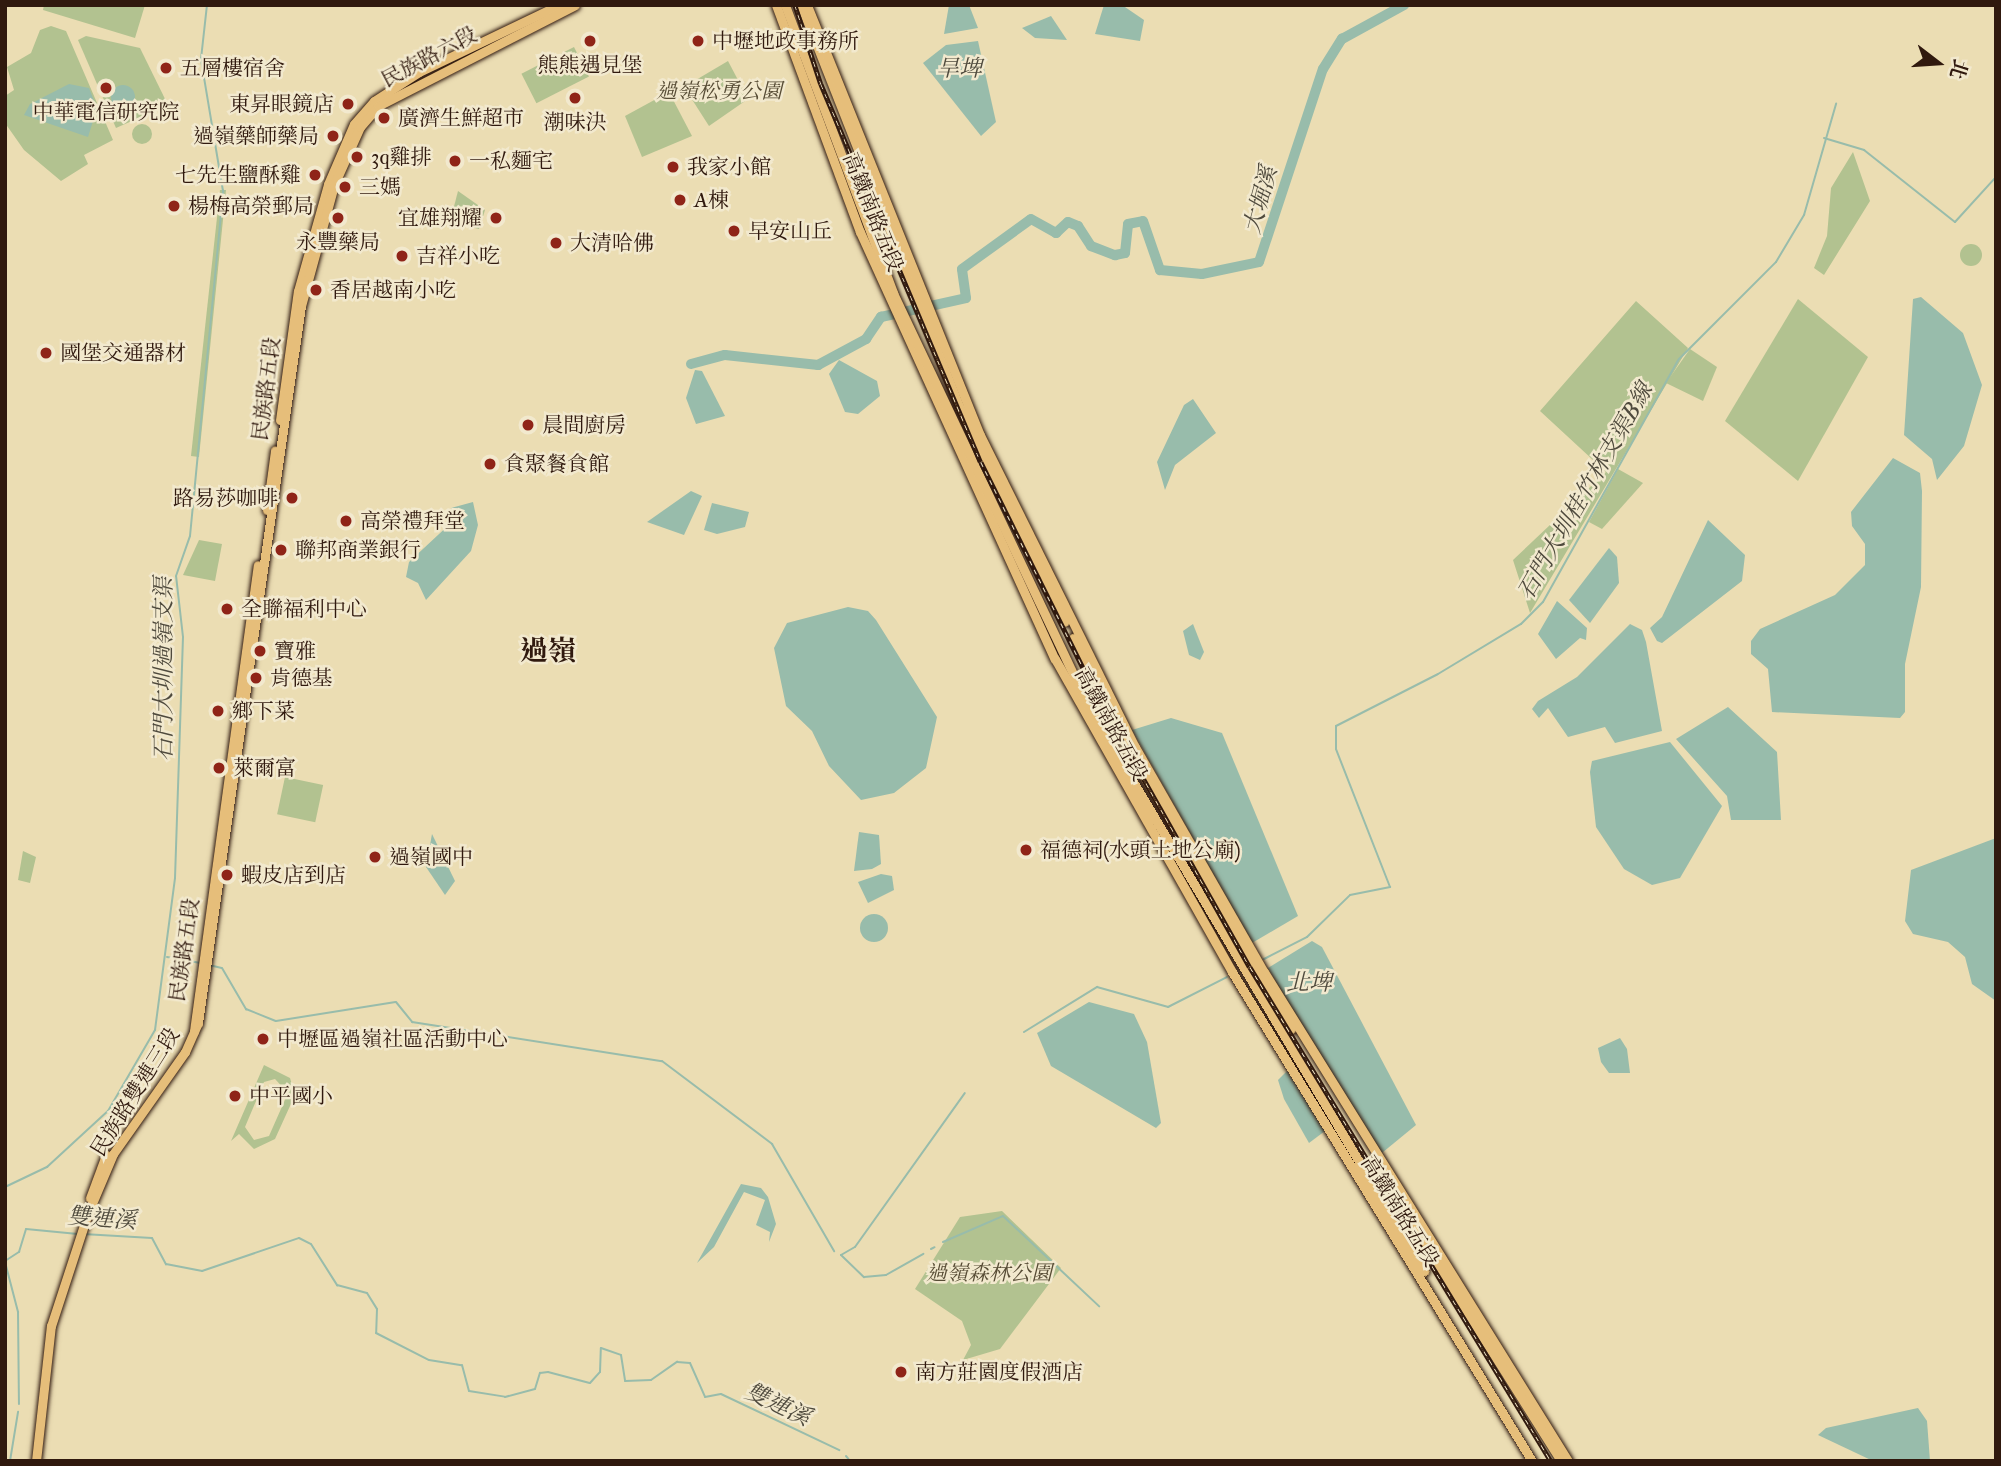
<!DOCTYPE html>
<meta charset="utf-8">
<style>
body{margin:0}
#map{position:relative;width:2001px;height:1466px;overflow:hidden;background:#ebddb3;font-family:"IM FELL Great Primer","Noto Serif TC",serif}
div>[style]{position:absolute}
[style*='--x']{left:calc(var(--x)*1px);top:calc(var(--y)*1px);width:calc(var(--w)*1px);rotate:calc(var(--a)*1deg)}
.green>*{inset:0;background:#b2c290;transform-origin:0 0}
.round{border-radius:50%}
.water>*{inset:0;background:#98bcab}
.stream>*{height:2px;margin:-1px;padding:0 1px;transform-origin:1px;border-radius:1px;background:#98bcab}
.river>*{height:10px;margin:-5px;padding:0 5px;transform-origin:5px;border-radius:5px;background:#98bcab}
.roads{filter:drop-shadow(0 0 2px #30190e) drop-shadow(0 0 2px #30190e)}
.major>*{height:9px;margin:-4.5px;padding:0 4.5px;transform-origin:4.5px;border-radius:4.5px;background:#e6be7a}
.rail>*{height:4.5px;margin-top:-2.25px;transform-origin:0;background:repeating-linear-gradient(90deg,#f2e9ce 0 5px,#30190e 0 10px);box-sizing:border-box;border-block:2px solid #30190e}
.dots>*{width:19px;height:19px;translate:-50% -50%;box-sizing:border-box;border:4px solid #f2e9ce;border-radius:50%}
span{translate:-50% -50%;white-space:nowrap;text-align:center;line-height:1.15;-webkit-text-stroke:5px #f2e9ce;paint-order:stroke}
.poi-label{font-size:21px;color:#30190e}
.left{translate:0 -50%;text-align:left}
.right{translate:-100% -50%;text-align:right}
.street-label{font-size:21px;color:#30190e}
.park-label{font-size:21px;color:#574c35;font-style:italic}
.water-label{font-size:23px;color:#4f4a3d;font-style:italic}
.district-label{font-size:28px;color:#30190e;font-weight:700}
.frame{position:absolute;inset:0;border:7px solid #30190e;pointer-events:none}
.north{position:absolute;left:1903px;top:28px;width:70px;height:70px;-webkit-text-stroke:5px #f2e9ce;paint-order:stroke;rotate:107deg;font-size:19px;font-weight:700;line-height:28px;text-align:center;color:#30190e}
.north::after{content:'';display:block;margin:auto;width:24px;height:32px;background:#30190e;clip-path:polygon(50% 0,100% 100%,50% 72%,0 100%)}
</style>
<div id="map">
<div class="green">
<i style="clip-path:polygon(44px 5px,145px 5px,135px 38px,43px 10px)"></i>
<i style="clip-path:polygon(51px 26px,66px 31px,113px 140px,84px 155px,88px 164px,61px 181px,24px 150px,5px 123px,5px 96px,14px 90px,7px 67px,31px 53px,40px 30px)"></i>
<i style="clip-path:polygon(86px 36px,140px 48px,168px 105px,116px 128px,78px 40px)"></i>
<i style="left:574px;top:47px;width:33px;height:59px;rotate:63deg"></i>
<i style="clip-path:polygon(728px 61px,748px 99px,709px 126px,684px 87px)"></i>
<i style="clip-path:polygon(669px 92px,692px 136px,642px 157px,625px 116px)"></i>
<i class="round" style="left:132px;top:124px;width:20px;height:20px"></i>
<i style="clip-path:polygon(1853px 152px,1870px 201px,1824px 275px,1814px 268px,1827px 236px,1831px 188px)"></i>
<i style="clip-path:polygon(220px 190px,226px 190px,199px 457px,191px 456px)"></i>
<i style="clip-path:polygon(458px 191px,485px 210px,479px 229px,450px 222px)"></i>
<i class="round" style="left:1960px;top:244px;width:22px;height:22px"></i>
<i style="clip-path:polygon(1798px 299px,1868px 357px,1798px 481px,1725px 421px)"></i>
<i style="clip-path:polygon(1636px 301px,1688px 348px,1530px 613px,1513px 560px,1606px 472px,1540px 411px)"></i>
<i style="clip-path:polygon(1690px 349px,1717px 367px,1703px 401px,1666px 383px)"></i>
<i style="clip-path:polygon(1618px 469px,1643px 483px,1602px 529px,1589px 522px)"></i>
<i style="clip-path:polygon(199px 540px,222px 544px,215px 581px,183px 575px)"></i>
<i style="left:285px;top:777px;width:39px;height:38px;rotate:12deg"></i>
<i style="clip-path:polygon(23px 851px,36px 857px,30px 883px,18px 880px)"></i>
<i style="clip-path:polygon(evenodd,264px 1065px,290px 1078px,295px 1095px,275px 1139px,254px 1149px,239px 1134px,231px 1141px,264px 1065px,275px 1079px,288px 1093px,269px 1136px,254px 1140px,245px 1127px,264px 1082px,275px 1079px)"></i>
<i style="clip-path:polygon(1002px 1211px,1061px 1268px,1000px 1349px,963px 1360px,971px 1345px,962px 1321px,915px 1289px,960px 1217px)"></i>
</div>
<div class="water">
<i style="clip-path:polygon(949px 5px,969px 5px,978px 28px,944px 34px)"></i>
<i style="clip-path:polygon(1104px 5px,1122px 5px,1144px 20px,1140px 41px,1095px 34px)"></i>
<i style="clip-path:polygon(1051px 16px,1067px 40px,1035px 38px,1022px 28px)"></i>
<i style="clip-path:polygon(978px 41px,996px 122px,981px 136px,923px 63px,946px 45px)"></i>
<i style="clip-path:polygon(69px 84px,89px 88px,97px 108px,88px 137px,24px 115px,30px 104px)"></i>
<i class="round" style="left:111px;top:85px;width:24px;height:24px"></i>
<i style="clip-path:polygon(1921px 297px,1963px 333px,1982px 385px,1964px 446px,1937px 480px,1932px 459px,1904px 435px,1913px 299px)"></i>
<i style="clip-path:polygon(839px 360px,877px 381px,880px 396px,858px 414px,845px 412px,829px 374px)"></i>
<i style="clip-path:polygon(695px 370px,702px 371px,725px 416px,696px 424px,686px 398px)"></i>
<i style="clip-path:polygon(1193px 399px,1216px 433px,1175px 465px,1165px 490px,1157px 462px,1184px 405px)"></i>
<i style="clip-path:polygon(1893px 458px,1920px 473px,1922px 491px,1921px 587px,1905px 664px,1905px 712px,1900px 718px,1772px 712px,1768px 669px,1751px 654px,1751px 641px,1760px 629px,1835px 595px,1865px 565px,1865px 544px,1852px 526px,1851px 512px)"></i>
<i style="clip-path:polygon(691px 491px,702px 496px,684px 535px,647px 522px)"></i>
<i style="clip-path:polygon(473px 502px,478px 525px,471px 551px,426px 600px,418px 583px,406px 577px,409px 562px,453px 521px,451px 508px)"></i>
<i style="clip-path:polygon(712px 503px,749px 512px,745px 527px,717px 534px,704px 530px)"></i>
<i style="clip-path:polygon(1708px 520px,1745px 555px,1742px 581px,1662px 643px,1657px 641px,1650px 628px,1662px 617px)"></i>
<i style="clip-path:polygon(1609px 548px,1617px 557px,1619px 583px,1590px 623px,1569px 600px)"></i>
<i style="clip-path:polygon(1557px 601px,1587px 628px,1586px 640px,1580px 638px,1556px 659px,1538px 634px)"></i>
<i style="clip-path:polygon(848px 607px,868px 611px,876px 620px,937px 717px,926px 768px,894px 793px,861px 800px,829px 766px,812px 731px,786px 706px,774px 648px,787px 623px)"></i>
<i style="clip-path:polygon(1193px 624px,1204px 652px,1200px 660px,1189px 655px,1183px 631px)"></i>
<i style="clip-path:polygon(1630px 624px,1642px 630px,1646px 642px,1662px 731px,1615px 743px,1605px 727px,1568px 737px,1548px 708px,1539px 718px,1532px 709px,1538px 701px,1577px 677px)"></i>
<i style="clip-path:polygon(1728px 707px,1777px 752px,1781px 820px,1731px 820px,1727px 796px,1676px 739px)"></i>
<i style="clip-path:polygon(1171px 718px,1222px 733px,1298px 916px,1252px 943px,1132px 730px)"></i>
<i style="clip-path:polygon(1670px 742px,1722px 806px,1680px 878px,1652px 885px,1624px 869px,1596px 827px,1590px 772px,1592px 761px)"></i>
<i style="clip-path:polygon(859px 832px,879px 835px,881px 864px,872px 869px,854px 871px)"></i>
<i style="clip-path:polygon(432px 834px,455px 881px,445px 895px,426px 867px)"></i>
<i style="clip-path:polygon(1996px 838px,1996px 1001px,1972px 984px,1965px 957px,1948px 942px,1913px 934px,1905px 921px,1911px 870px)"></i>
<i style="clip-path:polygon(881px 874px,892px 876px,894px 890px,868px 903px,858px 882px)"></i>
<i class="round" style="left:860px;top:914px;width:28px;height:28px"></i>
<i style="clip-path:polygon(1312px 941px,1322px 947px,1416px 1125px,1377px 1157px,1268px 968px)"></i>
<i style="clip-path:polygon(1089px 1002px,1134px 1014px,1147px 1042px,1161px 1123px,1156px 1128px,1051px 1066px,1037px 1033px)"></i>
<i style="clip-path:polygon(1620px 1038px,1627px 1049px,1630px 1073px,1609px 1073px,1601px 1062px,1598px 1048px)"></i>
<i style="clip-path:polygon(1287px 1071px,1325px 1131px,1309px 1143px,1284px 1099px,1278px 1080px)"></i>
<i style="clip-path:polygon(741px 1184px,761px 1188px,768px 1197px,776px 1224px,769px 1242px,770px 1232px,756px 1225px,765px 1200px,744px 1192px,714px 1247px,697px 1263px)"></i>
<i style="clip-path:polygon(1918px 1408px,1927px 1421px,1930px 1461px,1873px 1461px,1818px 1435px,1826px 1428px)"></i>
</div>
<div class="stream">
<i style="--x:1824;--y:138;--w:42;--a:16.7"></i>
<i style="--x:1864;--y:150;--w:116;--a:38.4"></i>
<i style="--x:1955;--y:222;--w:61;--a:-47.7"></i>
<i style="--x:167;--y:957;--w:34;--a:10"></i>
<i style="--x:1264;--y:959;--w:48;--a:-27.1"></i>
<i style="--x:1307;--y:937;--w:60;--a:-44.3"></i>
<i style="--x:1350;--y:895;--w:41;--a:-11.3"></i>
<i style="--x:1390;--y:887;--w:148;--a:-111.4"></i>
<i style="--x:1336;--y:749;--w:23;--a:-90"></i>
<i style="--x:1336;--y:726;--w:114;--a:-27"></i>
<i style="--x:1438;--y:674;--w:97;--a:-31.1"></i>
<i style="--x:1521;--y:624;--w:31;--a:-45"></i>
<i style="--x:1543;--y:602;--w:278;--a:-60.8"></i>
<i style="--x:1679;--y:359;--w:137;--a:-45"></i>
<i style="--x:1776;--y:262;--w:55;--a:-59.2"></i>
<i style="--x:1804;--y:215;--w:116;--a:-73.9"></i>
<i style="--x:209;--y:965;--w:13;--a:13"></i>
<i style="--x:222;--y:968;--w:48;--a:59.7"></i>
<i style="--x:246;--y:1009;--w:32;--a:22"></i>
<i style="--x:276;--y:1021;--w:121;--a:-9"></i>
<i style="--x:396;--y:1002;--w:26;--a:51"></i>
<i style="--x:412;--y:1022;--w:253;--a:8.9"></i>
<i style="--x:662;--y:1061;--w:138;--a:37"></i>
<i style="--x:772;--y:1144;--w:124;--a:59.9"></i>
<i style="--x:1024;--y:1032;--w:86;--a:-31.7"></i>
<i style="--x:1097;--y:987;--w:74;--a:15.7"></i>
<i style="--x:1168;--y:1007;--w:66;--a:-27"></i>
<i style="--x:5;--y:1187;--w:47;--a:-25.5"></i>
<i style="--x:47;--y:1167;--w:83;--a:-42.6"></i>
<i style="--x:108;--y:1111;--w:94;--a:-59.9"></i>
<i style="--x:155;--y:1030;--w:153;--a:-82.5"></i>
<i style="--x:175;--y:878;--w:241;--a:-88.1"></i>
<i style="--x:183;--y:637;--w:61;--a:-96.5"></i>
<i style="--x:176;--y:576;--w:42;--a:-70.7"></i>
<i style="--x:190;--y:536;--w:347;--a:-84.5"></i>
<i style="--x:223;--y:191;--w:134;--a:-99.5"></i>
<i style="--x:201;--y:59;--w:54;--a:-83.7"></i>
<i style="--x:83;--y:1234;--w:69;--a:3.3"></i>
<i style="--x:152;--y:1238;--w:30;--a:62"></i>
<i style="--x:166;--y:1264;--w:37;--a:11"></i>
<i style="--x:202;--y:1271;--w:102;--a:-18.8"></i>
<i style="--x:299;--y:1238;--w:13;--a:27"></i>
<i style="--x:311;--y:1244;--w:49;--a:57.6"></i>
<i style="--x:337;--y:1285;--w:31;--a:15"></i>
<i style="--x:367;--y:1293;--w:19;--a:58"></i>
<i style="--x:377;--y:1309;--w:24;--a:92"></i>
<i style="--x:376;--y:1333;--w:59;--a:27"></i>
<i style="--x:429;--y:1360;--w:33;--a:9"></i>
<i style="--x:462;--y:1365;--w:27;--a:75"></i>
<i style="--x:469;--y:1391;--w:36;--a:9"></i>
<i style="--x:505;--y:1397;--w:31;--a:-15"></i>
<i style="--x:535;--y:1389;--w:17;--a:-73"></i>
<i style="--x:540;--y:1373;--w:8;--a:-7"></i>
<i style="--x:548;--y:1372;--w:43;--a:14.7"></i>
<i style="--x:590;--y:1383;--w:15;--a:-48"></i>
<i style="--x:600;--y:1372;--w:24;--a:-88"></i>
<i style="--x:601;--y:1348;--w:21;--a:19"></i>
<i style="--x:621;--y:1355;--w:26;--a:81"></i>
<i style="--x:625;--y:1381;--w:26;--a:-2"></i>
<i style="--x:651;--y:1380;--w:32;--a:-35"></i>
<i style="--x:677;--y:1362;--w:13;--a:4"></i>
<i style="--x:690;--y:1363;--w:37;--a:66"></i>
<i style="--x:705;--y:1397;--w:16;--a:-11"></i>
<i style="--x:721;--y:1394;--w:131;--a:25.4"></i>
<i style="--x:943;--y:1242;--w:65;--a:-23.4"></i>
<i style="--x:1003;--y:1216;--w:132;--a:43.2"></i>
<i style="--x:931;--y:1249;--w:4;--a:-27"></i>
<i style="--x:841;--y:1255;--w:16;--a:-30"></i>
<i style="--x:855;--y:1247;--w:189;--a:-54.5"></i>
<i style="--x:841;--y:1255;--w:32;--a:44"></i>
<i style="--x:864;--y:1277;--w:22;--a:-5"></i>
<i style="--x:886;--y:1275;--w:43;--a:-29.6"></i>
<i style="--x:5;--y:1261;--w:17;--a:-33"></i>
<i style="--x:19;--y:1252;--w:24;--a:-73"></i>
<i style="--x:26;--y:1229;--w:52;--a:5.5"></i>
<i style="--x:5;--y:1262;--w:52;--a:75.4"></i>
<i style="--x:18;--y:1312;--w:92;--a:89.4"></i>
<i style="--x:846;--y:1456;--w:6;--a:51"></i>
<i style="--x:10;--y:1461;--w:50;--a:-80.7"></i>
</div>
<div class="river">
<i style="--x:691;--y:364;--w:35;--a:-15"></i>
<i style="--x:725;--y:355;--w:94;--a:6.1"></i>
<i style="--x:818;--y:365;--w:55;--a:-28.4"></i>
<i style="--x:866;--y:339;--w:27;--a:-56"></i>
<i style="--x:881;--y:317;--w:87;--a:-12.6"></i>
<i style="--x:966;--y:298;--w:29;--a:-98"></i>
<i style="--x:962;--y:269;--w:85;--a:-35.9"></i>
<i style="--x:1031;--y:219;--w:29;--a:29"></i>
<i style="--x:1056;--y:233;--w:16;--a:-43"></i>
<i style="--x:1068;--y:222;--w:11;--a:22"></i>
<i style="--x:1078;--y:226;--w:24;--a:57"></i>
<i style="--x:1091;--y:246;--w:26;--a:21"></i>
<i style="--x:1115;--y:255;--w:10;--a:-11"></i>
<i style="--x:1125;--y:253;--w:29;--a:-84"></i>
<i style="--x:1128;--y:224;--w:15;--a:-11"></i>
<i style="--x:1143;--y:221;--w:52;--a:70.9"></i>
<i style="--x:1160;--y:270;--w:42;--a:5.4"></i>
<i style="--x:1202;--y:274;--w:58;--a:-11.9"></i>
<i style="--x:1259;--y:262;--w:203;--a:-71.7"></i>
<i style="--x:1323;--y:69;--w:36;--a:-58"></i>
<i style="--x:1342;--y:39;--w:71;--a:-28.7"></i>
</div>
<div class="roads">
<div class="major">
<i style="--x:776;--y:5;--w:242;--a:69.7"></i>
<i style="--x:860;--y:232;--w:469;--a:65.5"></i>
<i style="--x:1055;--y:659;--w:360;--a:60.5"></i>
<i style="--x:1232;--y:972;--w:574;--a:58.47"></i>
<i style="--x:785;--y:5;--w:308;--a:69.4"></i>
<i style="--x:893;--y:293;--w:454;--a:64.7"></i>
<i style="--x:1087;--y:704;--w:660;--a:59.27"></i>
<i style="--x:801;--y:5;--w:433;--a:68.5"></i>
<i style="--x:960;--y:408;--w:238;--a:63.9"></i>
<i style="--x:807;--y:5;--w:463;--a:68.1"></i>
<i style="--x:980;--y:435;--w:348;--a:63.6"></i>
<i style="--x:1135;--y:747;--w:259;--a:60.2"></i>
<i style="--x:1264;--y:972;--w:576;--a:58.13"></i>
<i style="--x:280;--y:420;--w:130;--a:-82.1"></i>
<i style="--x:298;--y:291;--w:111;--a:-74.3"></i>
<i style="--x:328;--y:184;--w:65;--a:-66.6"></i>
<i style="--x:354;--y:124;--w:30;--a:-49"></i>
<i style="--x:374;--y:101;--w:54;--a:-32.8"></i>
<i style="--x:419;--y:72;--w:155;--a:-25.6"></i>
<i style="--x:267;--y:510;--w:60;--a:-82.3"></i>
<i style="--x:1073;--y:638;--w:115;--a:63.2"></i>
<i style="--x:1143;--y:775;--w:294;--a:59.8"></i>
<i style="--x:194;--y:1031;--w:470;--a:-82.2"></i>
<i style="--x:1381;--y:1175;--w:338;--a:57.8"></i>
<i style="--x:90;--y:1198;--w:46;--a:-69.6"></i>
<i style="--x:36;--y:1461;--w:136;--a:-83.7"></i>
<i style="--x:51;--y:1326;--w:119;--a:-71.9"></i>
<i style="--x:88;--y:1213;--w:64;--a:-67"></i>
<i style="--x:113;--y:1154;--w:125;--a:-54.8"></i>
<i style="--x:185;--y:1052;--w:32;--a:-66"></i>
<i style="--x:198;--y:1023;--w:724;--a:-81.83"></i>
<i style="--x:301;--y:306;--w:125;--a:-74.7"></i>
<i style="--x:334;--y:185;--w:64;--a:-65.9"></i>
<i style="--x:360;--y:127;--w:28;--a:-49"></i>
<i style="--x:378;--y:106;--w:221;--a:-27.1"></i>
</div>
</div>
<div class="rail">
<i style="--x:795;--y:5;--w:83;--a:71.8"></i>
<i style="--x:821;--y:84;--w:410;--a:67.1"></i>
<i style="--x:981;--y:462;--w:261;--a:63.6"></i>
<i style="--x:1097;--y:696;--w:311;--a:60.6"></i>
<i style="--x:1250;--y:967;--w:578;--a:58.65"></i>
</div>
<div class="dots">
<i style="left:590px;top:41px;background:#8f2418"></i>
<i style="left:698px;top:41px;background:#8f2418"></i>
<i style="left:166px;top:68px;background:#8f2418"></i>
<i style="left:106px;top:88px;background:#8f2418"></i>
<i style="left:575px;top:98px;background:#8f2418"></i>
<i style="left:348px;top:104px;background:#8f2418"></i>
<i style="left:384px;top:118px;background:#8f2418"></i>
<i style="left:333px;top:136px;background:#8f2418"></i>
<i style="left:357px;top:157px;background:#8f2418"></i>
<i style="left:455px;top:161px;background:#8f2418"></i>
<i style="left:673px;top:167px;background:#8f2418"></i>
<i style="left:315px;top:175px;background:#8f2418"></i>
<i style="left:345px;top:187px;background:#8f2418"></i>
<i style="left:680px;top:200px;background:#8f2418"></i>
<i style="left:174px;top:206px;background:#8f2418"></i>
<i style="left:338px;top:218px;background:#8f2418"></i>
<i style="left:496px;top:218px;background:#8f2418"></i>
<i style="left:734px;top:231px;background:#8f2418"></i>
<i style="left:556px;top:243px;background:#8f2418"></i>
<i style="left:402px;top:256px;background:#8f2418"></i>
<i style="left:316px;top:290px;background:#8f2418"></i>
<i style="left:46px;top:353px;background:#8f2418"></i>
<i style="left:528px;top:425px;background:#8f2418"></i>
<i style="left:490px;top:464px;background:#8f2418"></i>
<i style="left:292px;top:498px;background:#8f2418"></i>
<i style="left:346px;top:521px;background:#8f2418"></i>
<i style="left:281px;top:550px;background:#8f2418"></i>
<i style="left:227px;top:609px;background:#8f2418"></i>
<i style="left:260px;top:651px;background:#8f2418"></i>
<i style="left:256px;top:678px;background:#8f2418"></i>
<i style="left:218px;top:711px;background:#8f2418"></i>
<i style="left:219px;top:768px;background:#8f2418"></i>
<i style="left:1026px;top:850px;background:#8f2418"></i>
<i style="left:375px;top:857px;background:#8f2418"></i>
<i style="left:227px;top:875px;background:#8f2418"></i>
<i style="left:263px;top:1039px;background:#8f2418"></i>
<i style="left:235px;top:1096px;background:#8f2418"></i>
<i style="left:901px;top:1372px;background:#8f2418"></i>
</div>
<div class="poi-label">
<span class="left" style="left:712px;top:41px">中壢地政事務所</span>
<span style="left:590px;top:65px">熊熊遇見堡</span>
<span class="left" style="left:180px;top:68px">五層樓宿舍</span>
<span class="right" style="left:334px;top:104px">東昇眼鏡店</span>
<span style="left:106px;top:112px">中華電信研究院</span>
<span class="left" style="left:398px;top:118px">廣濟生鮮超市</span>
<span style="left:575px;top:122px">潮味決</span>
<span class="right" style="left:319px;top:136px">過嶺藥師藥局</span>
<span class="left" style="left:371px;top:157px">3q雞排</span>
<span class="left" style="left:469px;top:161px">一私麵宅</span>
<span class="left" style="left:687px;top:167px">我家小館</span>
<span class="right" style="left:301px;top:175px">七先生鹽酥雞</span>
<span class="left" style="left:359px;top:187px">三媽</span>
<span class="left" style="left:694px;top:200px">A棟</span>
<span class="left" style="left:188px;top:206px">楊梅高榮郵局</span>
<span class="right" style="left:482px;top:218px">宜雄翔耀</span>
<span class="left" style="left:748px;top:231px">早安山丘</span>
<span style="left:338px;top:242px">永豐藥局</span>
<span class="left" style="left:570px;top:243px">大清哈佛</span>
<span class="left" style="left:416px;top:256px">吉祥小吃</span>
<span class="left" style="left:330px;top:290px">香居越南小吃</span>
<span class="left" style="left:60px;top:353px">國堡交通器材</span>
<span class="left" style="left:542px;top:425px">晨間廚房</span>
<span class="left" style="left:504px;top:464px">食聚餐食館</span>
<span class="right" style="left:278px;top:498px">路易莎咖啡</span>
<span class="left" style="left:360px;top:521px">高榮禮拜堂</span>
<span class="left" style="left:295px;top:550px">聯邦商業銀行</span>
<span class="left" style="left:241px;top:609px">全聯福利中心</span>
<span class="left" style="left:274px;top:651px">寶雅</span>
<span class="left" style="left:270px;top:678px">肯德基</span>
<span class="left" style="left:232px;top:711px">鄉下菜</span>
<span class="left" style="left:233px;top:768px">萊爾富</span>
<span class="left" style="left:1040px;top:850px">福德祠(水頭土地公廟)</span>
<span class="left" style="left:389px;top:857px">過嶺國中</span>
<span class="left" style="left:241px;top:875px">蝦皮店到店</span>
<span class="left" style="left:277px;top:1039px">中壢區過嶺社區活動中心</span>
<span class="left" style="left:249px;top:1096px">中平國小</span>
<span class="left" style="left:915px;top:1372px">南方莊園度假酒店</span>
</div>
<div class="street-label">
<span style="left:429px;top:57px;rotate:-28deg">民族路六段</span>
<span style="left:873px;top:212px;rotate:68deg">高鐵南路五段</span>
<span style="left:266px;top:389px;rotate:-83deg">民族路五段</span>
<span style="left:1111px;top:724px;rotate:61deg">高鐵南路五段</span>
<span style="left:184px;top:950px;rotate:-82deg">民族路五段</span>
<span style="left:135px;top:1092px;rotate:-58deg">民族路雙連三段</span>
<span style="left:1400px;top:1211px;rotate:58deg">高鐵南路五段</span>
</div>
<div class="park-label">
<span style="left:719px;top:91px">過嶺松勇公園</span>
<span style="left:989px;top:1273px">過嶺森林公園</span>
</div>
<div class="water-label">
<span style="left:959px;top:68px">旱埤</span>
<span style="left:1260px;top:200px;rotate:-75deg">大堀溪</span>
<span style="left:1585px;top:491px;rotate:-60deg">石門大圳桂竹林支渠B線</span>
<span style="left:163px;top:669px;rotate:-90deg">石門大圳過嶺支渠</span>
<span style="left:1309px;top:982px">北埤</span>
<span style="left:102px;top:1218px;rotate:4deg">雙連溪</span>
<span style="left:778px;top:1404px;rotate:25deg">雙連溪</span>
</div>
<div class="district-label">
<span style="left:548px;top:651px">過嶺</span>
</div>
<div class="frame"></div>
<div class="north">北</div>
</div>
